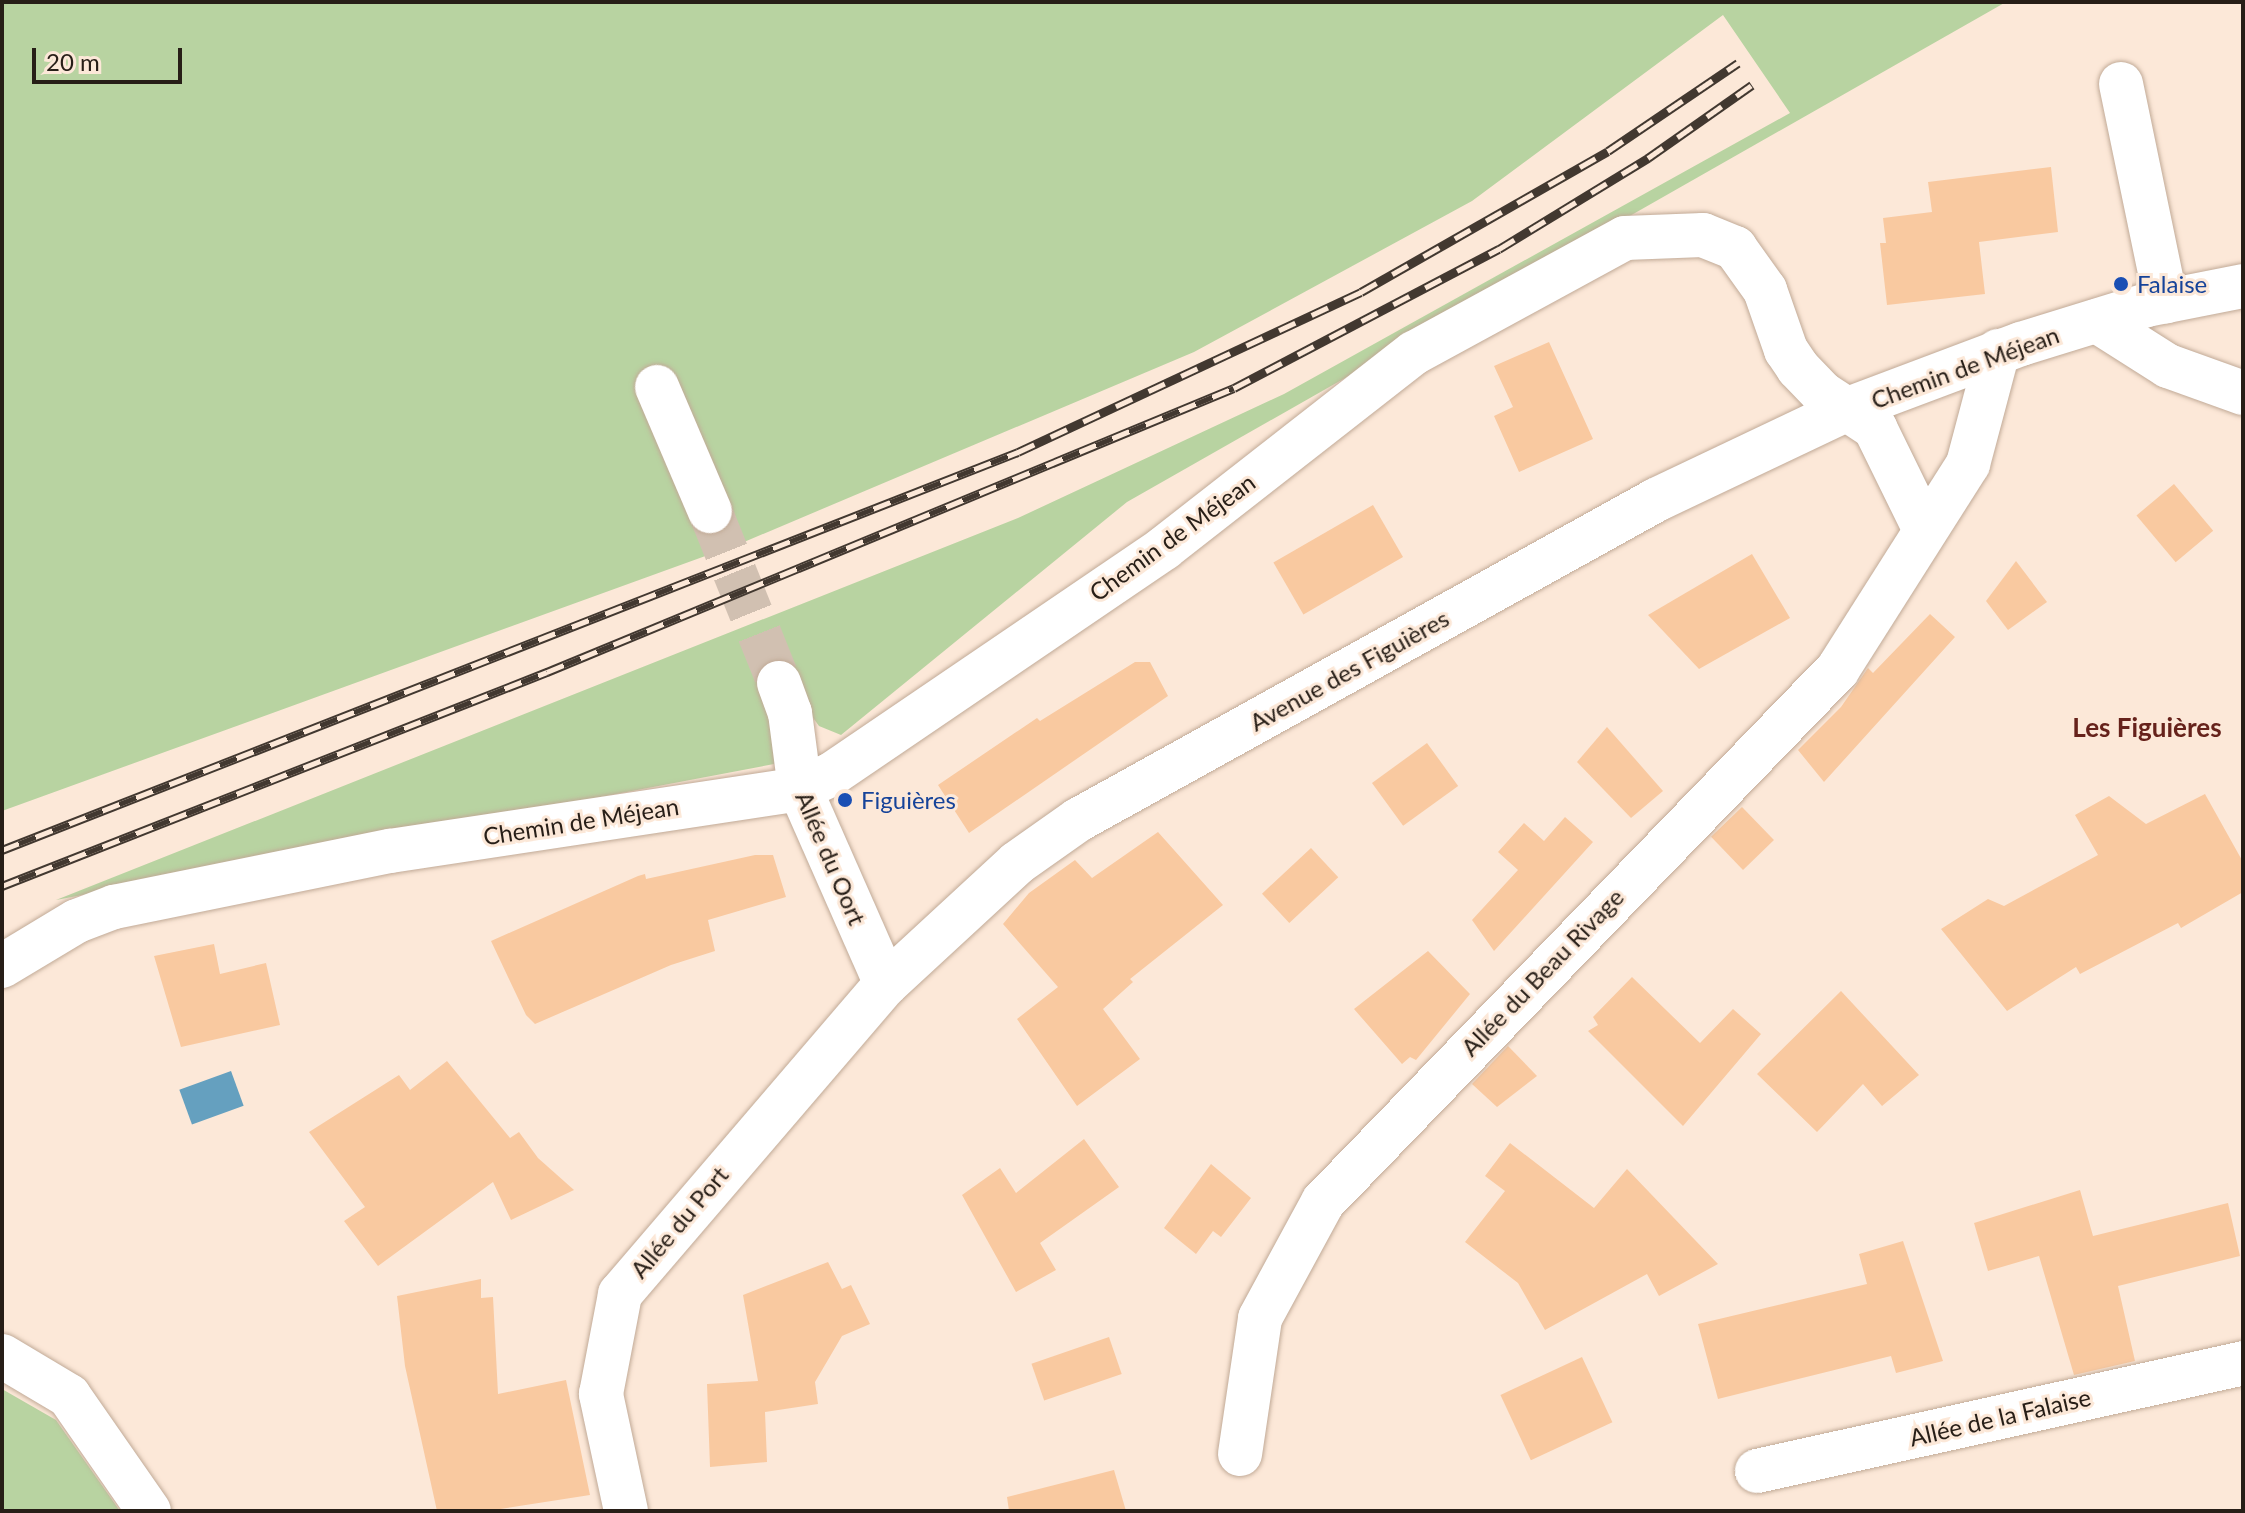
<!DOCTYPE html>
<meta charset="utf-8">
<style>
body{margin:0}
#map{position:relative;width:2245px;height:1513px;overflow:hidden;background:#fce8d8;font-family:Lato,sans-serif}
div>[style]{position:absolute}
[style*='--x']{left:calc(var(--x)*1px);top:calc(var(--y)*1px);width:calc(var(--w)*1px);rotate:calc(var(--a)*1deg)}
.green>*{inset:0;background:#b8d3a1}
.water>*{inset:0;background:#65a0bf;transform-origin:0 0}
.building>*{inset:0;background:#f9c9a0;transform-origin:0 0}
.minor-tunnel>*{height:44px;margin-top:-22px;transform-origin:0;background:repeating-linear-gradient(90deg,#d1c0b1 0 44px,transparent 0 66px)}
.roads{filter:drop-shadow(0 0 2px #c1aa97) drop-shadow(0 0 2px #c1aa97)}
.minor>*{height:44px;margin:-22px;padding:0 22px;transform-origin:22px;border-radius:22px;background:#fff}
.rail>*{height:9px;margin-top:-4.5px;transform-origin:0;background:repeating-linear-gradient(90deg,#fce8d8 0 18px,#423830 0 36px);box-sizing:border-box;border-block:2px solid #423830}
.dots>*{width:22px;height:22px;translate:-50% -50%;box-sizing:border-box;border:4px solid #fce8d8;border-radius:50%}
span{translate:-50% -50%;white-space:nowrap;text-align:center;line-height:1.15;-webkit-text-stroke:6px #fce8d8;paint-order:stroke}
.transit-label{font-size:24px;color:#164399}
.left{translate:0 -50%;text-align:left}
.street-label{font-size:24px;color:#271e17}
.neighbourhood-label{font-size:26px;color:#66221b;font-weight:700}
.frame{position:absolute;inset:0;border:4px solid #271e17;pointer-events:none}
.scale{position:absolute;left:32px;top:48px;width:150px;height:36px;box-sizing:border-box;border:4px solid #271e17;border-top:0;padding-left:10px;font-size:24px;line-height:28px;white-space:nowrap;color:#271e17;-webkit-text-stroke:6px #fce8d8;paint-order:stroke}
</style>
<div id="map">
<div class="green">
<i style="clip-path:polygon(2px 2px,2006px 2px,1127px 502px,841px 735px,819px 726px,806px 708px,781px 741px,774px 764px,56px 900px,1018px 518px,1284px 394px,1790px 113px,1723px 15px,1472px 201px,1194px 352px,744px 542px,2px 811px)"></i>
<i style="clip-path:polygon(2px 1389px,56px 1420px,120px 1511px,2px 1511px)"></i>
</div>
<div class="water">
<i style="left:231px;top:1071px;width:37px;height:55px;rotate:70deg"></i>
</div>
<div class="building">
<i style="clip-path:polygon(2051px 167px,2058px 232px,1979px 242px,1985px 294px,1887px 305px,1880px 243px,1886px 243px,1883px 218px,1932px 212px,1928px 182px)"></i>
<i style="clip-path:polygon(1549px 342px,1593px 439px,1519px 472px,1494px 416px,1513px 407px,1494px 366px)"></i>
<i style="left:2174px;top:484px;width:61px;height:49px;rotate:50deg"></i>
<i style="left:1373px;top:505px;width:60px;height:115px;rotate:60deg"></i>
<i style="clip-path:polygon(1752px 554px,1790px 618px,1699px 669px,1648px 615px)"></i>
<i style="clip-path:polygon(2016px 561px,2047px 602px,2008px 630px,1986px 601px)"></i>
<i style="clip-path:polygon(1930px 614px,1955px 637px,1824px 782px,1798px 750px,1841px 707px,1868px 668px,1873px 673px)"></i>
<i style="clip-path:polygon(1135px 662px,1150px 662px,1168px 696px,969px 833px,938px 785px,1037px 718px,1040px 721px)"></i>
<i style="clip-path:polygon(1607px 727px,1663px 791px,1631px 818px,1577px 762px)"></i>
<i style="left:1427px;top:743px;width:53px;height:68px;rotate:54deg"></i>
<i style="clip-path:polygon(2205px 794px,2243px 862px,2243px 892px,2181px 928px,2178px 923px,2080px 974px,2076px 967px,2007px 1011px,1941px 929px,1988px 899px,2004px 906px,2098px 855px,2075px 815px,2109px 796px,2146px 824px)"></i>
<i style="left:1742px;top:807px;width:46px;height:43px;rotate:46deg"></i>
<i style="clip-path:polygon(1565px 817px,1593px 842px,1494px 951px,1472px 920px,1518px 870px,1498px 852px,1524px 823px,1544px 841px)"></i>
<i style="clip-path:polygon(1158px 832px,1223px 905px,1130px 979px,1133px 982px,1103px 1009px,1140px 1059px,1077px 1106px,1017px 1019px,1058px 987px,1003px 924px,1029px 893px,1075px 860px,1092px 878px)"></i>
<i style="left:1311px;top:848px;width:40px;height:67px;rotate:47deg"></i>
<i style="clip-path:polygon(755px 855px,773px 855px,786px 897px,708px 920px,715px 951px,671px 965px,535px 1024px,526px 1015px,491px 941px,638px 876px,645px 874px,646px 879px)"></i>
<i style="clip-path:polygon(214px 944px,220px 974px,266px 963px,280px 1025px,181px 1047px,154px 956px)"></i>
<i style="clip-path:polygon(1428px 951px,1470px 994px,1416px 1060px,1410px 1057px,1402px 1064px,1354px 1009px)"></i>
<i style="clip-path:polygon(1632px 977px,1700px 1043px,1733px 1009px,1761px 1034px,1683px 1126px,1588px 1031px,1598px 1025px,1593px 1017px)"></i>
<i style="clip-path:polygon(1841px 991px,1919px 1075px,1882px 1106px,1863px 1084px,1817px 1132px,1757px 1074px)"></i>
<i style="clip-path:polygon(1508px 1046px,1537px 1076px,1497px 1107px,1472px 1084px)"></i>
<i style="clip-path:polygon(447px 1061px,510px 1138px,519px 1132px,538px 1158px,574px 1190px,511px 1220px,493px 1182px,378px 1266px,344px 1221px,365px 1207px,309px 1132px,399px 1075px,410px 1090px)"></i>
<i style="clip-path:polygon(1084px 1139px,1119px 1187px,1040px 1243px,1056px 1270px,1016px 1292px,962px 1195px,1000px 1168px,1016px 1193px)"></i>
<i style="clip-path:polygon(1510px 1143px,1594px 1208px,1627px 1169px,1718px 1264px,1659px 1296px,1647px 1274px,1545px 1330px,1518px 1283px,1465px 1242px,1505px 1191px,1485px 1176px)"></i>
<i style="clip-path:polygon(1211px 1164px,1251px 1198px,1221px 1237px,1213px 1231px,1196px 1254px,1164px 1228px)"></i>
<i style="clip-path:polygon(2080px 1190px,2093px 1236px,2228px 1203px,2240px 1256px,2118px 1286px,2135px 1361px,2074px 1375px,2039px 1256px,1988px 1271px,1974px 1223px)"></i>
<i style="clip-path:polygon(1903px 1241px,1943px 1361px,1896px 1373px,1891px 1356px,1718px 1399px,1698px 1324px,1867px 1284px,1859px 1254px)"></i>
<i style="clip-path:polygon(828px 1262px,842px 1289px,851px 1285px,870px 1324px,842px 1336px,815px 1382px,818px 1404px,765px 1412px,767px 1462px,710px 1467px,707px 1384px,758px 1381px,743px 1295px)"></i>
<i style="clip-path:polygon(481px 1279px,481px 1298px,493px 1297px,498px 1394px,566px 1380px,590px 1495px,488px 1511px,437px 1511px,405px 1366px,397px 1296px)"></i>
<i style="left:1109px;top:1337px;width:39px;height:82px;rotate:71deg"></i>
<i style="left:1582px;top:1357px;width:72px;height:90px;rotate:65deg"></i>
<i style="clip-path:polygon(1114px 1470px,1126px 1511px,1009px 1511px,1007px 1497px)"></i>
</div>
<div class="minor-tunnel">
<i style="--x:710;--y:511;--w:185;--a:68.1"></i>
</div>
<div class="roads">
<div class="minor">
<i style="--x:2121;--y:84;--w:222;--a:78.3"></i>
<i style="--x:2097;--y:321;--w:84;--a:32.4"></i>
<i style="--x:2168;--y:366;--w:80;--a:19.8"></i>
<i style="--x:657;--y:387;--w:135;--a:66.9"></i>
<i style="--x:779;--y:683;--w:32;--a:70"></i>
<i style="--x:790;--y:713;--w:77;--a:82.5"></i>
<i style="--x:800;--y:789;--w:213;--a:66.2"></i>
<i style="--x:2;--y:966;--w:87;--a:-31"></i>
<i style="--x:77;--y:921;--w:40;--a:-21"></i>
<i style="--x:114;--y:907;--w:282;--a:-11.5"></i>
<i style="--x:390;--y:851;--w:415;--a:-8.6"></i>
<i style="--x:800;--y:789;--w:35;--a:-25"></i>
<i style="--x:832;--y:774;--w:402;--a:-34.2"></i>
<i style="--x:1164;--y:548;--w:317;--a:-38"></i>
<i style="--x:1414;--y:353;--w:240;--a:-28.6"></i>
<i style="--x:1625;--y:238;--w:78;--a:-2.2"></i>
<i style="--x:1703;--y:235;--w:35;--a:22"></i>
<i style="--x:1735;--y:248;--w:52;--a:54.5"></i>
<i style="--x:1765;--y:290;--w:64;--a:70.7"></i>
<i style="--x:1786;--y:350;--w:22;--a:56"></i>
<i style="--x:1798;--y:368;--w:35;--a:46"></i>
<i style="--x:1822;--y:393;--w:64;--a:33.4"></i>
<i style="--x:1875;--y:428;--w:114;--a:63.9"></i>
<i style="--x:2;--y:1356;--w:78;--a:30.8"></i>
<i style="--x:69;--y:1396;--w:140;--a:55.2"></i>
<i style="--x:1240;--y:1454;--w:137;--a:-81.6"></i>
<i style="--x:1260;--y:1318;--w:132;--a:-61.5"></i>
<i style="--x:1323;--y:1202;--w:741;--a:-45.98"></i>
<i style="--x:1838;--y:669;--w:243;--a:-57.6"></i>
<i style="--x:1968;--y:464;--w:117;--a:-75.1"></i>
<i style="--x:1757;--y:1471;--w:498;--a:-12.5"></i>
<i style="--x:626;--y:1511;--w:120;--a:-102.1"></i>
<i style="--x:601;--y:1394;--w:102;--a:-79.2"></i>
<i style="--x:620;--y:1294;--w:408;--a:-49.4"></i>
<i style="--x:886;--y:984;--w:178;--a:-42.7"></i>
<i style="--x:1017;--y:863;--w:75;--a:-35.2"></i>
<i style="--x:1078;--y:820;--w:661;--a:-28.97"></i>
<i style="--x:1656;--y:500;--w:212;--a:-25.4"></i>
<i style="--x:1848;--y:409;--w:185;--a:-20.6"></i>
<i style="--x:2021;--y:344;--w:132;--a:-17.2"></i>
<i style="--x:2147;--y:305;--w:98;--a:-11.2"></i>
</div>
</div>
<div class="rail">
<i style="--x:2;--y:850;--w:1091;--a:-21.39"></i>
<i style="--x:1018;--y:452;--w:378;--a:-25"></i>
<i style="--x:1361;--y:292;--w:284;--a:-29.7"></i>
<i style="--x:1608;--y:151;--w:157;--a:-34.1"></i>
<i style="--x:2;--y:886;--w:586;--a:-21.44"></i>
<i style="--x:547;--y:672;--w:743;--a:-22.46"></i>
<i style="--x:1234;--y:388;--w:299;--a:-27.7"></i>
<i style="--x:1499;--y:249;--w:175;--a:-31.4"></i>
<i style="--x:1648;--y:158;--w:127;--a:-35.1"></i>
</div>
<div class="dots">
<i style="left:2121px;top:284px;background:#1a4fb4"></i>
<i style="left:845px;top:800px;background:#1a4fb4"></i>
</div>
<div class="transit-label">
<span class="left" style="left:2137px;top:284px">Falaise</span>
<span class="left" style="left:861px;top:800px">Figuières</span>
</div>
<div class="street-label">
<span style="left:1965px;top:367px;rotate:-20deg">Chemin de Méjean</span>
<span style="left:1172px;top:537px;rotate:-36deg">Chemin de Méjean</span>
<span style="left:1349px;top:670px;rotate:-29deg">Avenue des Figuières</span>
<span style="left:581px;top:821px;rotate:-9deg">Chemin de Méjean</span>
<span style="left:831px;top:858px;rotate:67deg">Allée du Oort</span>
<span style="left:1542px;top:972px;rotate:-46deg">Allée du Beau Rivage</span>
<span style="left:679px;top:1222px;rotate:-50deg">Allée du Port</span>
<span style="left:2000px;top:1417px;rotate:-13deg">Allée de la Falaise</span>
</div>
<div class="neighbourhood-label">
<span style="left:2147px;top:728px">Les Figuières</span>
</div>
<div class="frame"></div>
<div class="scale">20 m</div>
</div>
